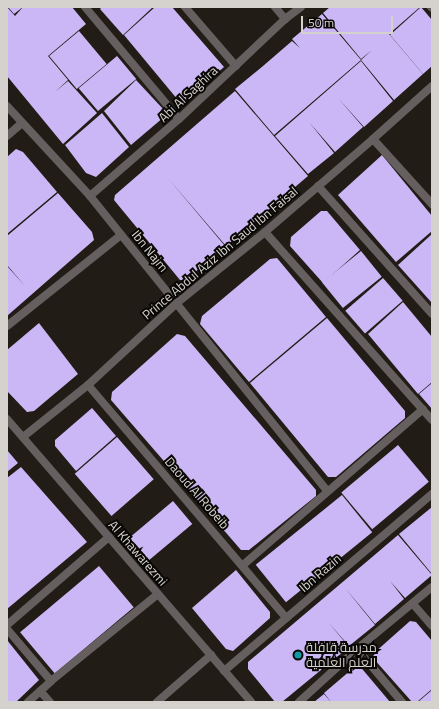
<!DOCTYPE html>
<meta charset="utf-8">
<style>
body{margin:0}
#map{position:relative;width:439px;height:709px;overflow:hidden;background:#211c15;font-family:Georgia,Cairo,serif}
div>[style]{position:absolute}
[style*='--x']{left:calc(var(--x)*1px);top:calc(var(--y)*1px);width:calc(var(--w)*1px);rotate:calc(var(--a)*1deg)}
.building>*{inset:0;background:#ccb7f6;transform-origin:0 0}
.minor>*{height:8px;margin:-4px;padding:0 4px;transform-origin:4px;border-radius:4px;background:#65605f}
.dots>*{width:11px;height:11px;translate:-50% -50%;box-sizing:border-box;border:2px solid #090705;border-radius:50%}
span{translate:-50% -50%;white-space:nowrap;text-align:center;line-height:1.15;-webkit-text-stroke:4px #090705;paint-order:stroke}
.street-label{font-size:13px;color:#d5d1cc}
.poi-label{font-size:13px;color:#d5d1cc}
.left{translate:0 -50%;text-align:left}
.frame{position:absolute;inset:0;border:8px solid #d5d1cc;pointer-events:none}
.scale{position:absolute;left:301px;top:16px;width:92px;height:18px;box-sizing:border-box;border:2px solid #d5d1cc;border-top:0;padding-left:5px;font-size:12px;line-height:14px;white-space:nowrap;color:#d5d1cc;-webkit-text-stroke:3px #090705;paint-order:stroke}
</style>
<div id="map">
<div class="building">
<i style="clip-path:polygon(7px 7px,15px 16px,23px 7px,72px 7px,86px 24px,48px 56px,68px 80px,55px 92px,68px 81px,97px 113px,63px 144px,7px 76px)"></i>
<i style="clip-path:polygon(8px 7px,23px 7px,14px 14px)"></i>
<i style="clip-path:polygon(102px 7px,153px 7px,123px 35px,100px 9px)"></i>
<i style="clip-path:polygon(155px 7px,172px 7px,224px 67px,183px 102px,178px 100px,124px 35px)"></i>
<i style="clip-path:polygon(330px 7px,420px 7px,389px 34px,423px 74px,394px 100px,361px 60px,372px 50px,361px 59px,323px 13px)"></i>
<i style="clip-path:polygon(421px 7px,432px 20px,432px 66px,423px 74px,390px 35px)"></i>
<i style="clip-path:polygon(322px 14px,361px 60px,274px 135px,235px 89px,263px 66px,278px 84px,263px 66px,292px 41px,300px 48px,292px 39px)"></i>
<i style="left:79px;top:31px;width:43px;height:39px;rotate:50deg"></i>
<i style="left:117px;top:56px;width:30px;height:50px;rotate:50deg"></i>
<i style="clip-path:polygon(361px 61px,393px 101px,364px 127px,338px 98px,363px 127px,335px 152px,309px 122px,334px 153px,308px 174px,275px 136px)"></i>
<i style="clip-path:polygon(136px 80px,165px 111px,164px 117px,131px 145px,104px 111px)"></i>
<i style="clip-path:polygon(235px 91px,308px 176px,226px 246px,167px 177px,225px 246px,186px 280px,180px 280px,114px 200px,115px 195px)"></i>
<i style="clip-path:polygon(102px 113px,129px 147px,96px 177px,86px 173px,65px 145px)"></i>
<i style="clip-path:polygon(16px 149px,23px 152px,57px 192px,7px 234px,7px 157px)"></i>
<i style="clip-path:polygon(382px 155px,432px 216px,432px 231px,396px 262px,338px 195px)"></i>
<i style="clip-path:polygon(58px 193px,92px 232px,94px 240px,7px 316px,7px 266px,25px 286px,7px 265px,7px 236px)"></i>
<i style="clip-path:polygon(321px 211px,327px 211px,360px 250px,323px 283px,290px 246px,291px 237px)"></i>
<i style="clip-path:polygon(432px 234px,432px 303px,398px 265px)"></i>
<i style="left:361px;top:251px;width:33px;height:50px;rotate:51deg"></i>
<i style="clip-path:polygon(277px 258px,326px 317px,249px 382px,200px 324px,202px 316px,270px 259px)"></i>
<i style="left:383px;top:278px;width:30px;height:50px;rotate:49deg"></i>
<i style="clip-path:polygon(403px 302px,432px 337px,432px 382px,418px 394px,368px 334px)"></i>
<i style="clip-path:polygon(327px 318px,405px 411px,405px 418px,336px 477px,328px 477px,250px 383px)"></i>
<i style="clip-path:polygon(39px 323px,78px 374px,34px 411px,27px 412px,7px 391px,7px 350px)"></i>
<i style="clip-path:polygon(177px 334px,185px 336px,316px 490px,316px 496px,249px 550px,241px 550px,111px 400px,112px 392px)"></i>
<i style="clip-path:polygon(432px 383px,432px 409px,419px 394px)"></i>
<i style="clip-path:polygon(92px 408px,116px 436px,76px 471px,55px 446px,55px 440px)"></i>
<i style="left:117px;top:437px;width:56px;height:56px;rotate:49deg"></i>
<i style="left:398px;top:445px;width:48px;height:74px;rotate:50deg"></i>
<i style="clip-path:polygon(7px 450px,18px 463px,7px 472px)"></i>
<i style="clip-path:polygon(21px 467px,87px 542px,7px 609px,7px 478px)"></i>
<i style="left:342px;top:495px;width:48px;height:111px;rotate:51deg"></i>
<i style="left:173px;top:501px;width:30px;height:57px;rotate:50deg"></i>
<i style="clip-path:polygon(432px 507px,432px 574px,399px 534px)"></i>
<i style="clip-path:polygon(398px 535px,432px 575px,405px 598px,390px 581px,404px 599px,375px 624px,361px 607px,374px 596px,361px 607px,345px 588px,375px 625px,349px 646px,328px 622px,349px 647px,282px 702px,275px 702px,248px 669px,248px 662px,371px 558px,383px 572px,371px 558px)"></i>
<i style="left:99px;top:566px;width:54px;height:103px;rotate:50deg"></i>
<i style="clip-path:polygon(236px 570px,270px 612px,270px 618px,233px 651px,226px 649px,192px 608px)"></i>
<i style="clip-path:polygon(410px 621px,416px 622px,432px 641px,432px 689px,417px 702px,412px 702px,373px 658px,374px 653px)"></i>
<i style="clip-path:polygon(7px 640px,39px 680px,16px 702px,7px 702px)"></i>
<i style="clip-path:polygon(358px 664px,390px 702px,331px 702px,324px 693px)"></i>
<i style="clip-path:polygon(432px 690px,432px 702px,418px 702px)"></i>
<i style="clip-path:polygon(324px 694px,331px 702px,314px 702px)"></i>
</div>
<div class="minor">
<i style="--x:85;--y:7;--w:146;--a:50"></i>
<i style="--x:185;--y:7;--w:78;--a:49.2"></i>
<i style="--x:275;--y:7;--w:16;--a:50"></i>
<i style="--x:431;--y:7;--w:1;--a:45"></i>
<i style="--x:7;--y:106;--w:122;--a:47.3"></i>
<i style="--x:90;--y:196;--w:378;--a:51.2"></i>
<i style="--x:7;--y:136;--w:20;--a:-41"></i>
<i style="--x:373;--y:139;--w:88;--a:47.8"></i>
<i style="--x:318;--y:186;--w:171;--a:48.3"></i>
<i style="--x:90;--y:196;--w:118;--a:-40.9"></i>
<i style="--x:179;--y:119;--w:146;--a:-43.3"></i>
<i style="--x:285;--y:19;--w:20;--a:-37"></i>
<i style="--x:265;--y:232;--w:251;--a:48.4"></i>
<i style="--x:7;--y:326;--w:146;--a:-38.6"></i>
<i style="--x:88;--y:385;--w:306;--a:49.6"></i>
<i style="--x:7;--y:419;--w:374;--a:49.2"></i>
<i style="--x:23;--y:437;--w:83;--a:-38.7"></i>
<i style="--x:88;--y:385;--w:121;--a:-42.7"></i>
<i style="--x:177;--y:303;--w:113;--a:-38.9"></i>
<i style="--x:265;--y:232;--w:143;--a:-40.7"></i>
<i style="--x:373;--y:139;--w:79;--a:-41.9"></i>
<i style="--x:243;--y:565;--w:238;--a:-40.9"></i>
<i style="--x:413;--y:604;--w:29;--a:49"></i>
<i style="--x:7;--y:625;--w:135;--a:-40.8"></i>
<i style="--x:7;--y:629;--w:68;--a:49.8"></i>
<i style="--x:357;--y:649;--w:70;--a:49.7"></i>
<i style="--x:224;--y:671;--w:273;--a:-40.4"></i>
<i style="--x:40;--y:691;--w:15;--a:48"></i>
<i style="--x:28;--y:702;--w:31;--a:-42"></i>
<i style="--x:51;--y:681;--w:138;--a:-39.1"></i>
<i style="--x:157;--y:702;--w:72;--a:-41"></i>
<i style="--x:299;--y:702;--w:79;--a:-42.4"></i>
<i style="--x:357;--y:649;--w:97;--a:-39.6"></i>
</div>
<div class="dots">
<i style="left:298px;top:655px;background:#0f9aa8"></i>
</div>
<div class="street-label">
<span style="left:188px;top:94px;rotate:-43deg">Abi Al Saghira</span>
<span style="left:150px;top:251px;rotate:51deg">Ibn Najm</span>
<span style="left:220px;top:253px;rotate:-40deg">Prince Abdul Aziz Ibn Saud Ibn Faisal</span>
<span style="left:197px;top:493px;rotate:49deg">Daoud Al Robeib</span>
<span style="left:138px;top:553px;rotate:49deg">Al Khawarezmi</span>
<span style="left:320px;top:573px;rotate:-41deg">Ibn Razin</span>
</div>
<div class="poi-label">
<span class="left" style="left:306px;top:655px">مدرسة قافلة<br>العلم العلمية</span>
</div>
<div class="frame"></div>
<div class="scale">50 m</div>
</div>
